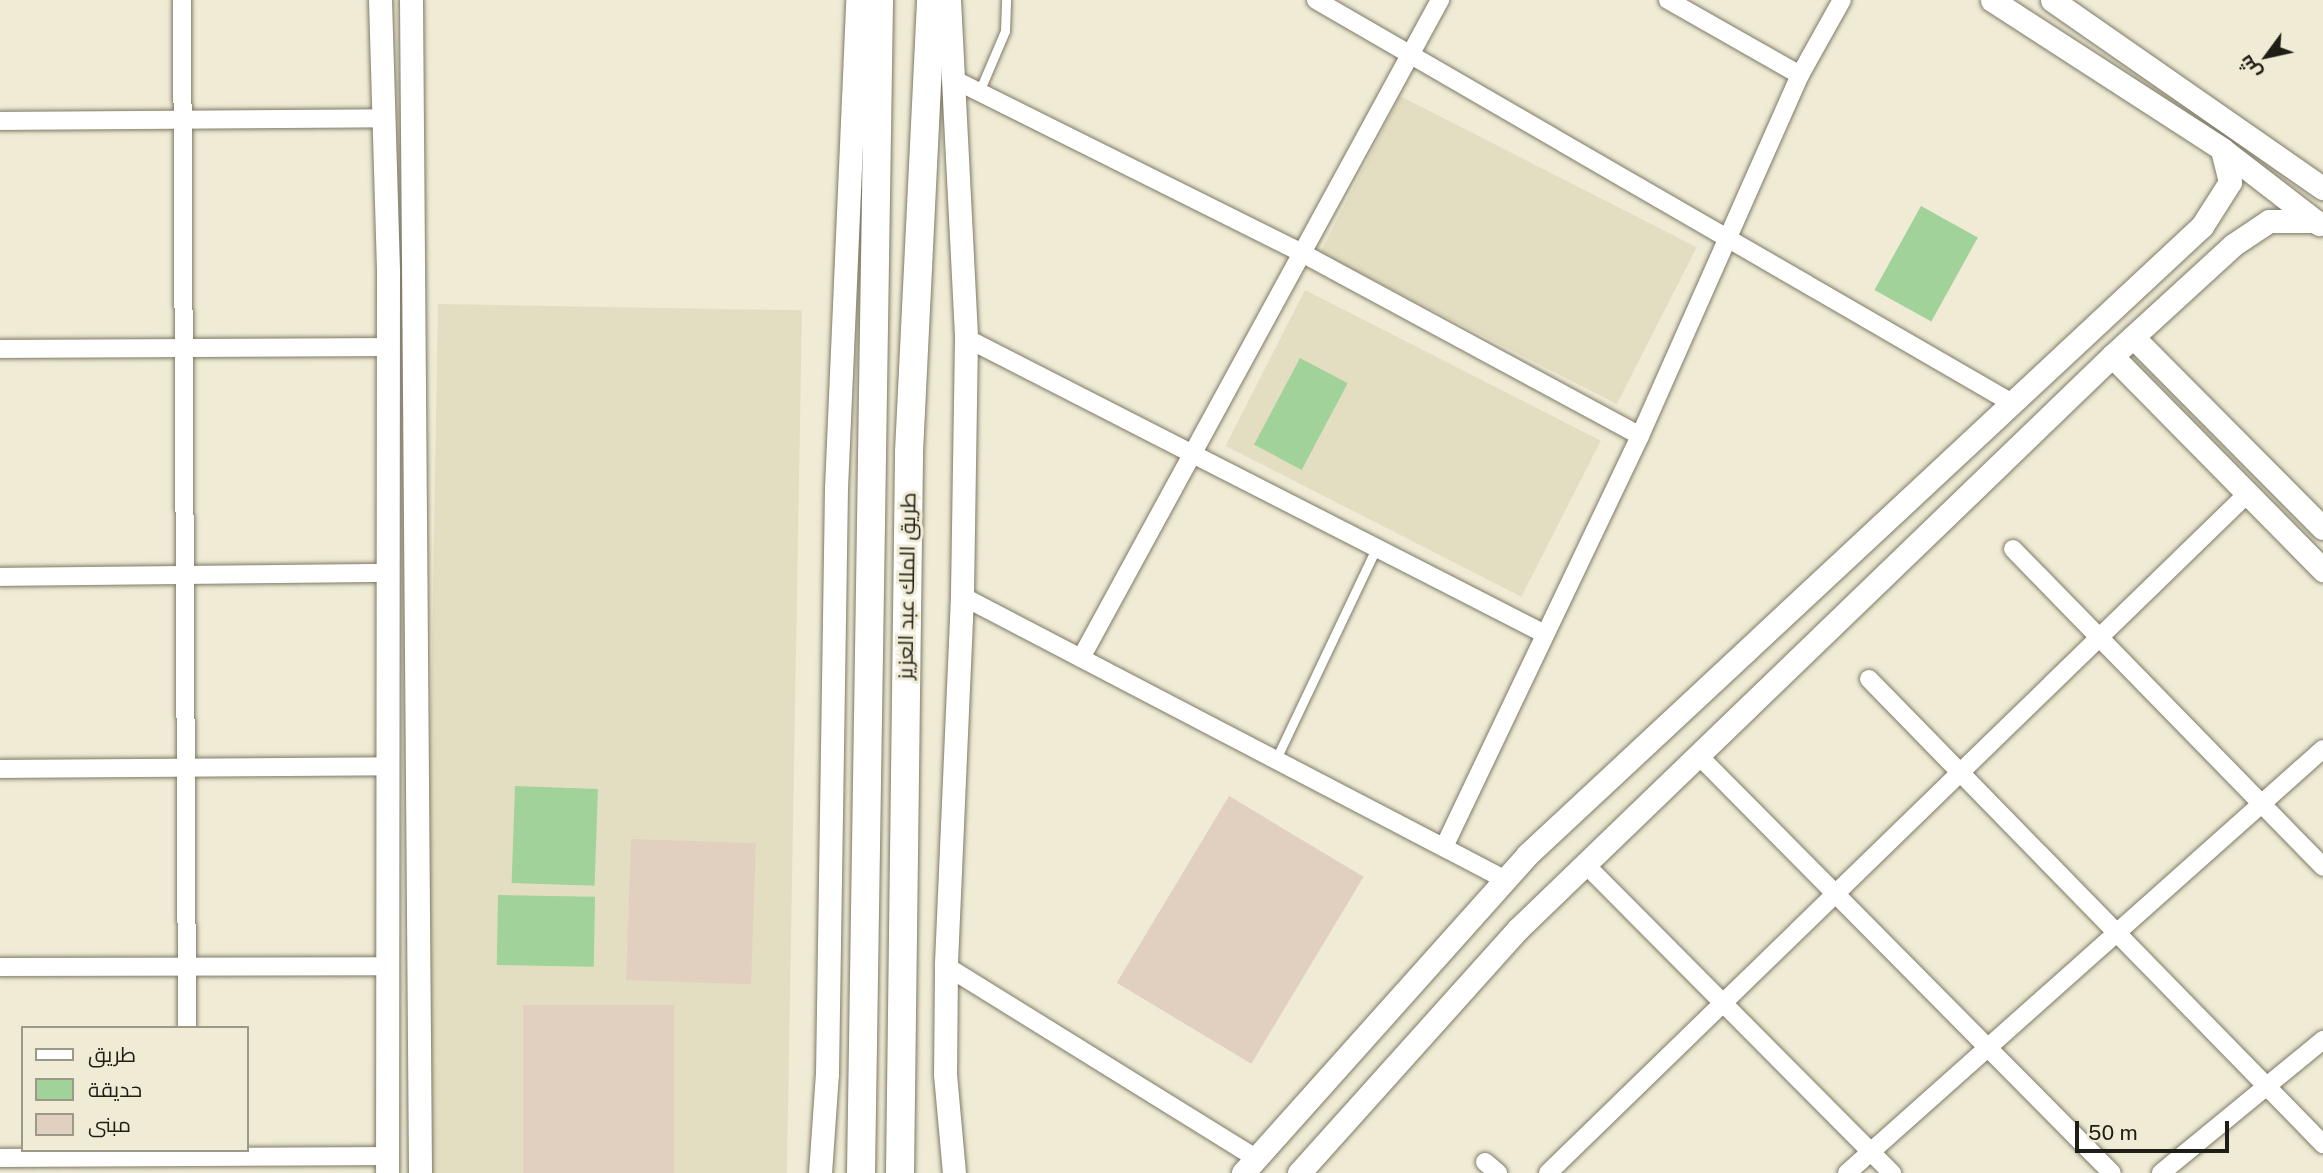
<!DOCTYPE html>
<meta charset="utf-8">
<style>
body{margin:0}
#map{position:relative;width:2323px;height:1173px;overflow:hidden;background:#efebd5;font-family:"Public Sans",Cairo,sans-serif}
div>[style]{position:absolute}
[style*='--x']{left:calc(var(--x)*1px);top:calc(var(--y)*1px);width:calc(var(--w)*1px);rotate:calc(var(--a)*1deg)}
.built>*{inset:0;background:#e3dec2;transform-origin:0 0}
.green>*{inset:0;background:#a1d299;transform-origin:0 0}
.building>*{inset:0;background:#e1cfc0;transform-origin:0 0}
.roads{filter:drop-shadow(0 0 2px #7e7a66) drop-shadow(0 0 2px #7e7a66)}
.service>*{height:9px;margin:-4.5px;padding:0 4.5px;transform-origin:4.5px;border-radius:4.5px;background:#fff}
.minor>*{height:18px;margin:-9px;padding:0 9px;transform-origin:9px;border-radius:9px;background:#fff}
.tertiary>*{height:23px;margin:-11.5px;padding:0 11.5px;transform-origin:11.5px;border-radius:11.5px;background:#fff}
.primary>*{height:28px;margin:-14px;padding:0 14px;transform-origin:14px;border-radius:14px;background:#fff}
span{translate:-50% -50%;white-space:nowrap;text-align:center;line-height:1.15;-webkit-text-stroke:6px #efebd5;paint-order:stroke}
.street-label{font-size:21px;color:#1f1e16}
.legend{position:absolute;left:21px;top:1026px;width:228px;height:126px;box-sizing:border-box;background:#efebd5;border:2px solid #9c9989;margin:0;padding:9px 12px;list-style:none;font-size:21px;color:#1f1e16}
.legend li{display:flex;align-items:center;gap:14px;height:35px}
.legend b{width:35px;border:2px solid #9c9989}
.north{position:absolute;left:2232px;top:21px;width:70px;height:70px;-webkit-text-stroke:5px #efebd5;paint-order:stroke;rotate:237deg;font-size:19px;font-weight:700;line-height:28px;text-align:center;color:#1f1e16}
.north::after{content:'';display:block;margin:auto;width:24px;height:32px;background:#1f1e16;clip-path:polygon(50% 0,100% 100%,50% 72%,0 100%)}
.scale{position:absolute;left:2075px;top:1121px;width:154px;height:32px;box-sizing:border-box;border:4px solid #1f1e16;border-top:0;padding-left:9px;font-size:21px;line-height:24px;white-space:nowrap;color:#1f1e16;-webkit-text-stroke:5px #efebd5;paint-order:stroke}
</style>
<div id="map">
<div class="built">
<i style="left:1400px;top:96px;width:333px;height:176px;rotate:27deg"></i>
<i style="left:1305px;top:290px;width:332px;height:175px;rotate:27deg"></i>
<i style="left:438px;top:304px;width:364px;height:869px;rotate:1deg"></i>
</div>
<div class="green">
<i style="left:1921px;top:206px;width:65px;height:96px;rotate:29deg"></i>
<i style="left:1300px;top:358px;width:54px;height:98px;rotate:28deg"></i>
<i style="left:515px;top:786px;width:83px;height:97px;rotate:2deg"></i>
<i style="left:498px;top:895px;width:97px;height:70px;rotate:1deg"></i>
</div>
<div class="building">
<i style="left:1229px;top:796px;width:157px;height:218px;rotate:31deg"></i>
<i style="left:631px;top:839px;width:125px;height:141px;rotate:2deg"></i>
<i style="left:674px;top:1005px;width:168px;height:151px;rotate:90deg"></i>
</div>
<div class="roads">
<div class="service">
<i style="--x:979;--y:92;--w:66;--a:-66.9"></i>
<i style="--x:1005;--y:31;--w:31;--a:-88"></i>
<i style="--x:1276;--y:759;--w:233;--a:-64.6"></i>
</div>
<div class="minor">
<i style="--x:182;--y:0;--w:1028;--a:89.72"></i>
<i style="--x:1316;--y:0;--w:804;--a:30.07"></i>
<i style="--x:1668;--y:0;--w:152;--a:29.6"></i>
<i style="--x:951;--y:78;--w:392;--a:26.5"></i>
<i style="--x:1302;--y:253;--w:384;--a:28.4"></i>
<i style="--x:0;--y:121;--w:383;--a:-0.4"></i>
<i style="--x:966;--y:338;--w:650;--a:27.08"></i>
<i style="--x:0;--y:349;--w:387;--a:-0.3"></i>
<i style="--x:2013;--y:549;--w:444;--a:45.7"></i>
<i style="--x:0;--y:577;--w:388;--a:-0.6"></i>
<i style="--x:962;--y:596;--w:614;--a:27.57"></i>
<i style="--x:1081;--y:658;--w:750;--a:-61.38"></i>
<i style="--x:1869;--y:679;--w:650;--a:45.69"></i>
<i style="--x:1698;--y:755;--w:588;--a:45.28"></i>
<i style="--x:0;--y:769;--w:388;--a:-0.4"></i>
<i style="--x:1444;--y:847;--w:455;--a:-64.5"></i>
<i style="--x:1640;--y:436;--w:395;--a:-66.1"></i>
<i style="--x:1800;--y:75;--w:86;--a:-60.8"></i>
<i style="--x:1585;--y:864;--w:436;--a:45.2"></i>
<i style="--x:946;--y:966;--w:366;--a:31.8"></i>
<i style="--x:0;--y:967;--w:388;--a:-0.1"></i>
<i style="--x:0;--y:1158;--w:388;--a:-0.3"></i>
<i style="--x:1485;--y:1162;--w:17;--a:40"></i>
<i style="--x:1548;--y:1173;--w:976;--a:-44.17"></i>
<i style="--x:1847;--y:1173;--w:637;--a:-41.69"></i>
<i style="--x:2161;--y:1173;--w:210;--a:-39.4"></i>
</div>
<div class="tertiary">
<i style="--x:380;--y:0;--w:273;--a:88.3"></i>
<i style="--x:388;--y:273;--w:900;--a:90.06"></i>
<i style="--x:411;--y:0;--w:1173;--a:89.56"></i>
<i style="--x:949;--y:0;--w:338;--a:87.1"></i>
<i style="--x:966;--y:338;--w:258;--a:90.9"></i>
<i style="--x:962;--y:596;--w:370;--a:92.5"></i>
<i style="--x:946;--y:966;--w:108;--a:90.5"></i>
<i style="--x:945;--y:1074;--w:99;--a:84.8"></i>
<i style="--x:1992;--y:0;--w:274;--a:32.9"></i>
<i style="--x:2222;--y:149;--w:123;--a:37.7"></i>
<i style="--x:2052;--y:0;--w:330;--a:34.8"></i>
<i style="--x:2133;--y:337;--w:269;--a:45.2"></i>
<i style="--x:2112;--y:356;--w:301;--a:45.4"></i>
<i style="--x:820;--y:1173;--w:99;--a:-86"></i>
<i style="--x:827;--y:1074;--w:586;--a:-89.12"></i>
<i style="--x:836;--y:488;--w:488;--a:-87.5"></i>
<i style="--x:1243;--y:1173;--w:426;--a:-48.2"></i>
<i style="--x:1527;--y:855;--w:923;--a:-42.98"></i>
<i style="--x:2202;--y:226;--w:52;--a:-57.5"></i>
<i style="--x:2230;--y:182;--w:34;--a:-104"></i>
<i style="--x:1299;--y:1173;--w:328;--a:-48.1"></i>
<i style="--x:1518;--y:929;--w:825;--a:-43.97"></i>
<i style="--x:2112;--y:356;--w:164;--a:-42.5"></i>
<i style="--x:2233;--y:245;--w:43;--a:-33.7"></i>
<i style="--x:2269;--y:221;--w:46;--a:0"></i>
</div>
<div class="primary">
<i style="--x:861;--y:1173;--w:1173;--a:-89.12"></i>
<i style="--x:900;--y:1173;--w:721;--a:-89.28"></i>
<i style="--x:909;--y:452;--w:453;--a:-87.2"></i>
</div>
</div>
<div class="street-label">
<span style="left:907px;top:586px;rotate:-89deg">طريق الملك عبد العزيز</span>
</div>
<ul class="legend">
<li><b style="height:9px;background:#fff"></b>طريق</li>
<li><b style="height:19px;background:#a1d299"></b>حديقة</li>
<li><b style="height:19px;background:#e1cfc0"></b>مبنى</li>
</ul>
<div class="north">ش</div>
<div class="scale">50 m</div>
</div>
